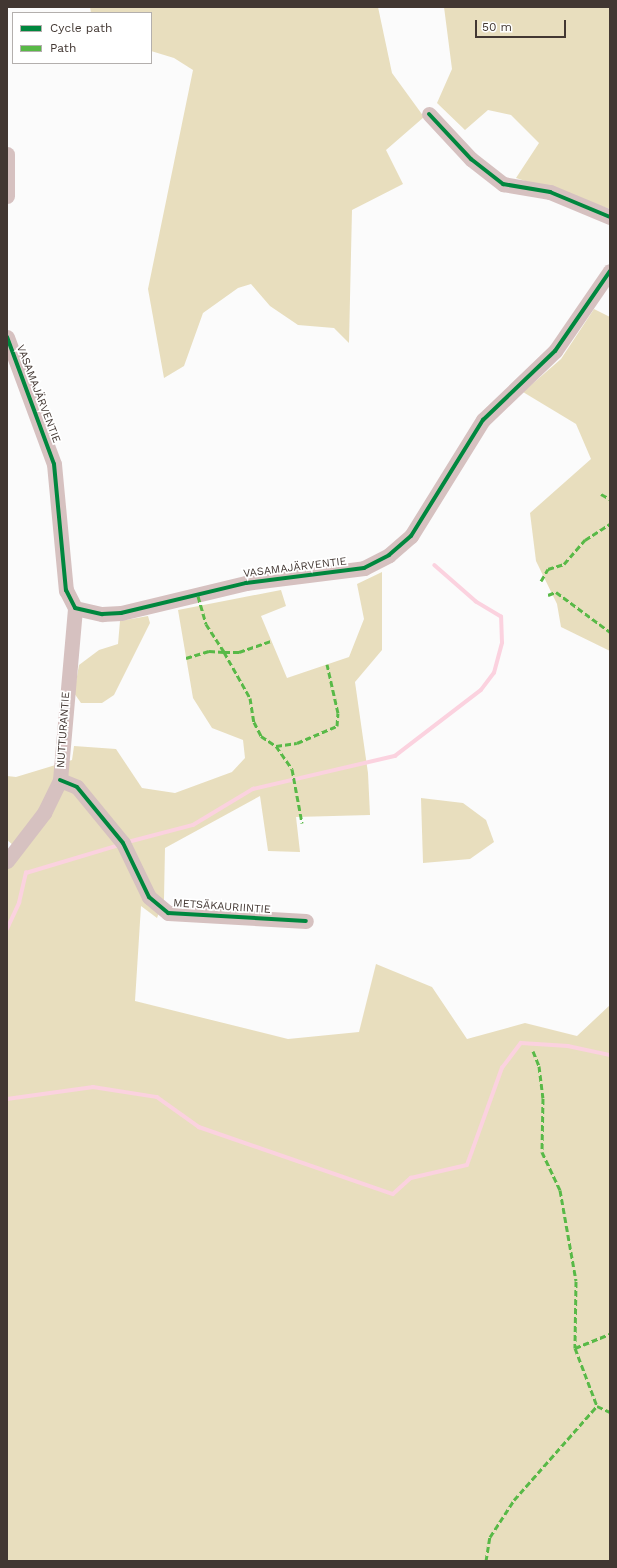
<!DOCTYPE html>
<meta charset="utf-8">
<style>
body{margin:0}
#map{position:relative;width:617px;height:1568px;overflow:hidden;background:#fbfbfb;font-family:"Work Sans",sans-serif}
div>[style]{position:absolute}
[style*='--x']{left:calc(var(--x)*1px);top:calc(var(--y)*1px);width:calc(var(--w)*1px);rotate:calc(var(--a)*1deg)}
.green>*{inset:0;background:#e8debe}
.stream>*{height:3.5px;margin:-1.75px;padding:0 1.75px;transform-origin:1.75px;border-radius:1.75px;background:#fbd2df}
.minor>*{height:15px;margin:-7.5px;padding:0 7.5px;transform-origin:7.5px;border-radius:7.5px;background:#d6c1c0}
.quiet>*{height:3px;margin-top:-1.5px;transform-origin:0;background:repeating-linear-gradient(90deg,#58b947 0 6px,transparent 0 9px)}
.cycleway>*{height:4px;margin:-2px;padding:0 2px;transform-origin:2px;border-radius:2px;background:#00873e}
span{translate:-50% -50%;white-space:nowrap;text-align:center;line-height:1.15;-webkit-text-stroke:3.5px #fff;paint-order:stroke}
.street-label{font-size:11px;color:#423732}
.frame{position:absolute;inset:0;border:8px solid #423732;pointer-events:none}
.legend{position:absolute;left:12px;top:12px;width:140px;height:52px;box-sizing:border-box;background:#fff;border:1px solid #b3afad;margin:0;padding:5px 7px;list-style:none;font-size:12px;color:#423732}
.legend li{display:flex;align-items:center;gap:8px;height:20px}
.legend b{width:20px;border:1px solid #b3afad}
.scale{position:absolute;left:475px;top:20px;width:91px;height:18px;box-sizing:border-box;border:2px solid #423732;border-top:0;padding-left:5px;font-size:12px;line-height:14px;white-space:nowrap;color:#423732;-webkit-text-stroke:3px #fff;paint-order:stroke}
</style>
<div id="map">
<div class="green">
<i style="clip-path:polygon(90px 7px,378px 7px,392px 73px,424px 117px,386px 150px,403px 184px,352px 210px,349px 343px,334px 328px,298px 325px,270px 306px,251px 284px,238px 288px,203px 313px,184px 366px,164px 378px,148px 289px,193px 70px,174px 58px,151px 51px,151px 13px,91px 13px)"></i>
<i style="clip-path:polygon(444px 7px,610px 7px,610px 209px,516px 178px,539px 143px,511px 115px,488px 110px,465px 130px,437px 103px,452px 69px)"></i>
<i style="clip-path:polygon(594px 309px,610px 317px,610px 651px,561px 627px,557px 604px,536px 561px,530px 513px,591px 459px,576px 424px,523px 392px,561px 359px)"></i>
<i style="clip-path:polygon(382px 572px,382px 650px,355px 682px,368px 773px,370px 815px,296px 817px,300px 852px,268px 851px,260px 796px,165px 848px,164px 899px,157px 918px,141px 906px,135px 1001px,288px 1039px,359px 1032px,376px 964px,432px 987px,467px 1039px,525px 1023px,577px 1036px,610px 1005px,610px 1561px,7px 1561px,7px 853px,13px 845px,7px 840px,7px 776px,16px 777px,72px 760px,74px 746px,116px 749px,142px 788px,175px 793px,232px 772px,245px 758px,243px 740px,212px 728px,193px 698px,178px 610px,281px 590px,286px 606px,261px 616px,287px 678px,349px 657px,364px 619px,357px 584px)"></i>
<i style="clip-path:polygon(148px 616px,150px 623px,114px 695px,102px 703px,81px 703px,74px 693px,79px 665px,99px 650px,118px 644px,120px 621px)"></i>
<i style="clip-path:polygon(421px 798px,463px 803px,486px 820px,494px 842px,470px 859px,423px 863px)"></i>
</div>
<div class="stream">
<i style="--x:128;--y:842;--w:67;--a:-14.7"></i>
<i style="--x:193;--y:825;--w:70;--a:-31"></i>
<i style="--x:253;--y:789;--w:146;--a:-13.1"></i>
<i style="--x:395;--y:756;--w:108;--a:-37.5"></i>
<i style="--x:481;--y:690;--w:21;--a:-53"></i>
<i style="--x:494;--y:673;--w:31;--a:-75"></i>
<i style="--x:502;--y:643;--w:26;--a:-92"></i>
<i style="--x:501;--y:617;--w:29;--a:-149"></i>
<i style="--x:476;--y:602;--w:55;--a:-138.7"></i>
<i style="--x:7;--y:929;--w:29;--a:-65"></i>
<i style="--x:19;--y:903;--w:31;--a:-77"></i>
<i style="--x:26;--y:873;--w:94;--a:-16.7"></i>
<i style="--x:7;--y:1099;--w:87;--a:-7.9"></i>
<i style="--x:93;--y:1087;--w:65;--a:8.9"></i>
<i style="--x:157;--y:1097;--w:52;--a:35.5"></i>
<i style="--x:199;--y:1127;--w:205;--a:19.1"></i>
<i style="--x:393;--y:1194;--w:24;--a:-42"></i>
<i style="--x:411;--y:1178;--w:57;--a:-13.1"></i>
<i style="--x:467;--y:1165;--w:103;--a:-70.2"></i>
<i style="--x:502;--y:1068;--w:31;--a:-53"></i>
<i style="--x:521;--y:1043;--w:47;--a:3.7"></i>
<i style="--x:568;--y:1046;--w:43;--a:12.1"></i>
</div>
<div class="minor">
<i style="--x:429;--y:114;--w:62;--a:47"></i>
<i style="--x:471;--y:159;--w:41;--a:38"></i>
<i style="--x:503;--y:184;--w:48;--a:9.7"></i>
<i style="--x:550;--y:192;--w:65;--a:22.6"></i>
<i style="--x:7;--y:154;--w:42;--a:90"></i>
<i style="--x:7;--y:337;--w:135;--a:69.7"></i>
<i style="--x:54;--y:464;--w:127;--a:84.6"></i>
<i style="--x:66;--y:590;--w:20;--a:63"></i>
<i style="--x:75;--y:608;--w:28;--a:13"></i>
<i style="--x:102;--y:614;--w:19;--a:-3"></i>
<i style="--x:121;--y:613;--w:129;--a:-13.5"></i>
<i style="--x:246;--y:583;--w:119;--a:-7.2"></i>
<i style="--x:364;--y:568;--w:28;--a:-27"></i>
<i style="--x:389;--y:555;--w:29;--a:-41"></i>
<i style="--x:411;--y:536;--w:137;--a:-58.2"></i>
<i style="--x:483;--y:420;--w:100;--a:-43.8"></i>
<i style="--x:555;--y:351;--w:97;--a:-55.5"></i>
<i style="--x:60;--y:780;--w:18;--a:22"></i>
<i style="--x:77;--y:787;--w:72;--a:50.6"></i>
<i style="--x:123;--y:843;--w:60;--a:64.3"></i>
<i style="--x:149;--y:897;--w:25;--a:40"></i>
<i style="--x:168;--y:913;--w:138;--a:3.3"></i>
<i style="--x:7;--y:861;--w:61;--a:-52.4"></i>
<i style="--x:44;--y:813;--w:37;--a:-64"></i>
<i style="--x:60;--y:780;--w:173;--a:-85"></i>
</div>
<div class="quiet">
<i style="--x:601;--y:494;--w:10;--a:29"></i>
<i style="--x:541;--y:581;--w:14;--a:-60"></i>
<i style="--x:548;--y:569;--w:17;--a:-17"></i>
<i style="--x:564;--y:564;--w:32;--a:-49"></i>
<i style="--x:585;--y:540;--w:30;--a:-33"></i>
<i style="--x:548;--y:595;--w:9;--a:-21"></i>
<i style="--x:556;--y:592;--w:67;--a:36.5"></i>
<i style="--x:198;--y:596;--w:29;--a:74"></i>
<i style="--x:206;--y:624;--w:33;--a:57"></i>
<i style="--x:224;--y:652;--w:15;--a:0"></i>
<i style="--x:239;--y:652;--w:34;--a:-19"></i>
<i style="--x:186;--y:658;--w:24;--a:-17"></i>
<i style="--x:209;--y:651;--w:15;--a:4"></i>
<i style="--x:224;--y:652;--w:53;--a:60.5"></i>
<i style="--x:250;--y:698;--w:24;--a:81"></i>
<i style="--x:254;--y:722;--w:16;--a:63"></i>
<i style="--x:261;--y:736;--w:18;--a:34"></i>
<i style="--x:276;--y:746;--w:21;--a:-8"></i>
<i style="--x:297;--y:743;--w:43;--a:-23"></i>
<i style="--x:337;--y:726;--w:13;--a:-86"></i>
<i style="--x:338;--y:713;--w:50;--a:-102.7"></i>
<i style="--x:276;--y:746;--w:28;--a:55"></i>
<i style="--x:292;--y:769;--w:55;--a:79.5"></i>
<i style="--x:533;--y:1051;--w:16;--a:68"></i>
<i style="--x:539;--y:1066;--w:32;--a:83"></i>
<i style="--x:543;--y:1098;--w:54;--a:91.1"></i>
<i style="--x:542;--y:1152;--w:42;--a:64.7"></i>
<i style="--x:560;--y:1190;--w:92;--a:80"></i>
<i style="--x:576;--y:1281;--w:67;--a:90.9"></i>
<i style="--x:575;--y:1348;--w:62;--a:69.2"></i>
<i style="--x:597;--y:1406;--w:14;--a:25"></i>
<i style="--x:575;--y:1348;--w:38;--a:-22"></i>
<i style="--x:486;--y:1561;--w:24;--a:-81"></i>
<i style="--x:490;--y:1537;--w:44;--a:-57"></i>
<i style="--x:514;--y:1500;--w:125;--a:-48.6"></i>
</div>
<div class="cycleway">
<i style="--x:429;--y:114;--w:62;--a:47"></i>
<i style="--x:471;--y:159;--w:41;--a:38"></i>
<i style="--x:503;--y:184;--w:48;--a:9.7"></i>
<i style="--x:550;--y:192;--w:65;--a:22.6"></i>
<i style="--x:7;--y:337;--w:135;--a:69.7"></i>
<i style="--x:54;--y:464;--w:127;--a:84.6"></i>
<i style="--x:66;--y:590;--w:20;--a:63"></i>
<i style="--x:75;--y:608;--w:28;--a:13"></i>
<i style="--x:102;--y:614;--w:19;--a:-3"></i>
<i style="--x:121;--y:613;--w:129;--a:-13.5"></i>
<i style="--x:246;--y:583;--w:119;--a:-7.2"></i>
<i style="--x:364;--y:568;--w:28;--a:-27"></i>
<i style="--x:389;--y:555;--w:29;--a:-41"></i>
<i style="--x:411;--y:536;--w:137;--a:-58.2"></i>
<i style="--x:483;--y:420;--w:100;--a:-43.8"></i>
<i style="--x:555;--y:351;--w:97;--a:-55.5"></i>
<i style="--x:60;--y:780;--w:18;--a:22"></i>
<i style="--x:77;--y:787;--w:72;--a:50.6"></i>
<i style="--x:123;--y:843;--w:60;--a:64.3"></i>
<i style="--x:149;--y:897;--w:25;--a:40"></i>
<i style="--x:168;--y:913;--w:138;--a:3.3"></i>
</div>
<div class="street-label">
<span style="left:38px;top:394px;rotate:69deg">VASAMAJÄRVENTIE</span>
<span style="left:295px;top:568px;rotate:-7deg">VASAMAJÄRVENTIE</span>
<span style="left:64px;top:730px;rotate:-86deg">NUTTURANTIE</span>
<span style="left:222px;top:907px;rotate:4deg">METSÄKAURIINTIE</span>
</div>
<div class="frame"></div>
<ul class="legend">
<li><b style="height:5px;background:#00873e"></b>Cycle path</li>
<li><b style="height:5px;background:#58b947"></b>Path</li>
</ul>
<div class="scale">50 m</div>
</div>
